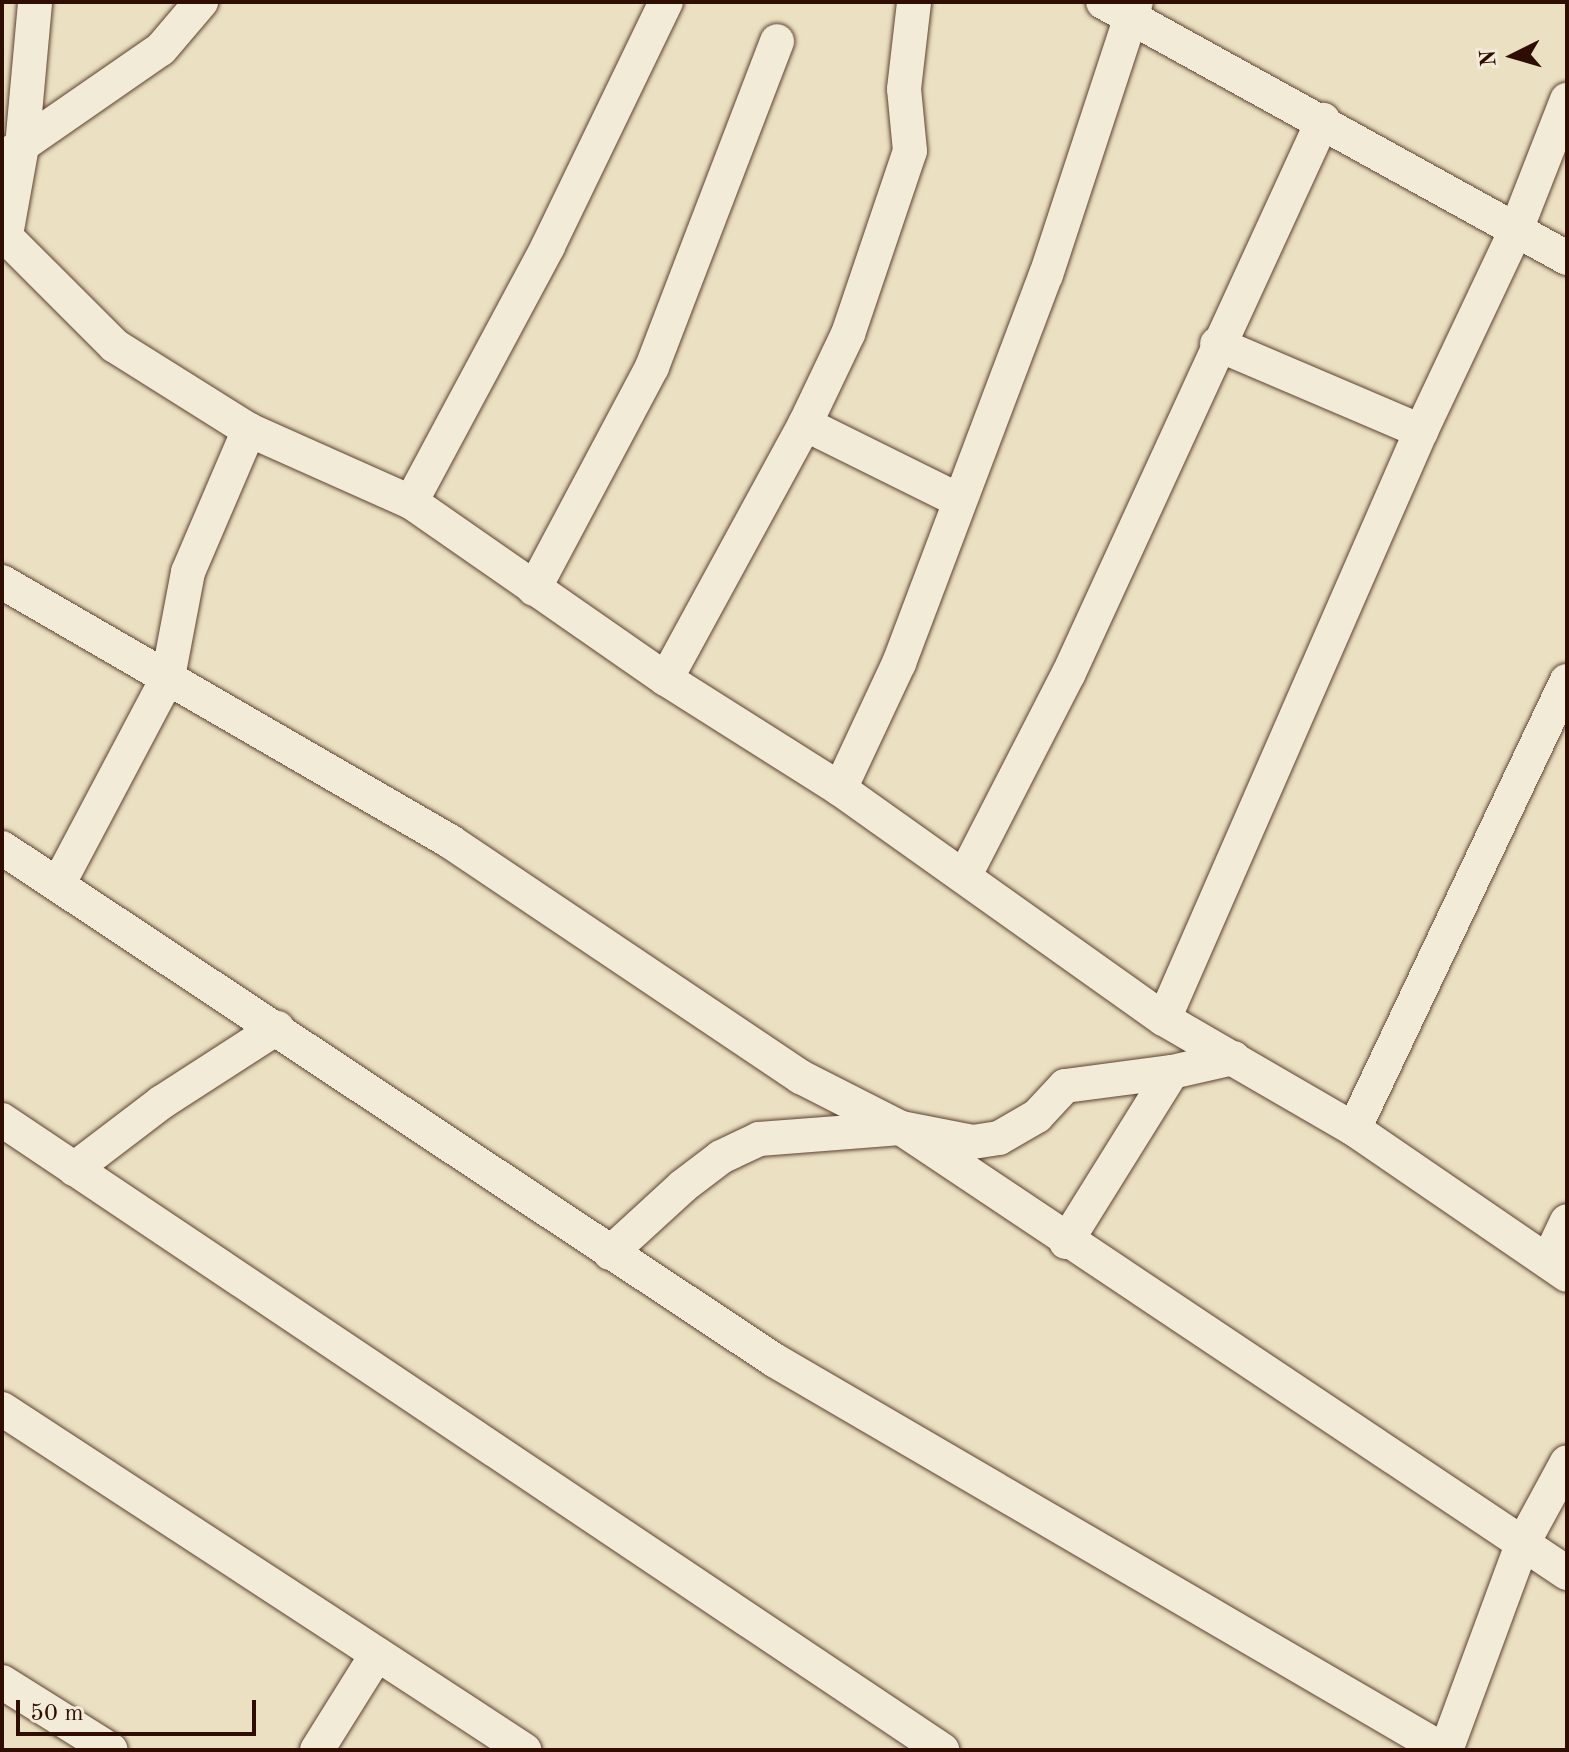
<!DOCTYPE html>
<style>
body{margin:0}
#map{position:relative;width:1569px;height:1752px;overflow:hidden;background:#ebe0c1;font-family:"Old Standard TT",serif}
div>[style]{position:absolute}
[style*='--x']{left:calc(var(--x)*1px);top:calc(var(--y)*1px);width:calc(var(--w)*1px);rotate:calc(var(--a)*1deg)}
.roads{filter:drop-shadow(0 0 2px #5e4231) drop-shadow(0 0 2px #5e4231)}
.street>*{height:34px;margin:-17px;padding:0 17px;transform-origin:17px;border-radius:17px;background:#f2ebd7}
span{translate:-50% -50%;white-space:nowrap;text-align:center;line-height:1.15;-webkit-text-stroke:8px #f2ebd7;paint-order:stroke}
.frame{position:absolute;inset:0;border:4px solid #2f0e01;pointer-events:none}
.north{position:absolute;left:1473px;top:16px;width:80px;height:80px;-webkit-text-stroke:6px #f2ebd7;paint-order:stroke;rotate:265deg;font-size:22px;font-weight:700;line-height:32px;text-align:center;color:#2f0e01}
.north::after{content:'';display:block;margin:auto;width:28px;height:36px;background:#2f0e01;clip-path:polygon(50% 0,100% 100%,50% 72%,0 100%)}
.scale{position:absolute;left:16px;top:1700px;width:240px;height:36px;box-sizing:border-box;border:4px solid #2f0e01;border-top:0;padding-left:10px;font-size:24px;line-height:28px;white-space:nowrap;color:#2f0e01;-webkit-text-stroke:6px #f2ebd7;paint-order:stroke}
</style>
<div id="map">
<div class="roads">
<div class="street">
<i style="--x:1103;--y:2;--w:530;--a:28.89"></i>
<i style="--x:2;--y:159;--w:193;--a:-34.7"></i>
<i style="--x:161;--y:49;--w:62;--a:-49.6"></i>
<i style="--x:2;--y:233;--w:160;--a:45"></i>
<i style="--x:115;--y:346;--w:158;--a:32.1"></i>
<i style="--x:249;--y:430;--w:177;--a:24"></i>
<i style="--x:411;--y:502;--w:310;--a:34.8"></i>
<i style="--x:666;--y:679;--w:206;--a:32.3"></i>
<i style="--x:840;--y:789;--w:397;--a:35.4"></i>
<i style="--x:1164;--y:1019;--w:220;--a:30.1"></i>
<i style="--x:1354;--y:1129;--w:258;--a:34.4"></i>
<i style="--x:6;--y:235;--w:90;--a:-79.8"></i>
<i style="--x:22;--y:146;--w:145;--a:-84.8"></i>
<i style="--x:1217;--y:344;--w:222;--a:23.1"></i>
<i style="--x:805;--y:424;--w:171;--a:26.4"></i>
<i style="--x:411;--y:502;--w:290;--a:-61.8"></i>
<i style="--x:548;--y:246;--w:271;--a:-64.2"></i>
<i style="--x:2;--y:582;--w:519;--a:30.07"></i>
<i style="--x:451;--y:842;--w:422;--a:33.9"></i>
<i style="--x:801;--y:1077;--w:112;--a:27"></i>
<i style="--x:901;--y:1128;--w:801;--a:33.75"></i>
<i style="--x:534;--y:589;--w:251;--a:-62"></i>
<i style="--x:652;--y:367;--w:349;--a:-69"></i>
<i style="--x:666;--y:679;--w:290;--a:-61.4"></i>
<i style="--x:805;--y:424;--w:100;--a:-64.5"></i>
<i style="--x:848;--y:334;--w:193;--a:-71.3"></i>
<i style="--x:910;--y:151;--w:62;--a:-95.5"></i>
<i style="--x:904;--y:89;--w:88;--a:-83.4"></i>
<i style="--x:840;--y:789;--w:139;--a:-64.9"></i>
<i style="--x:899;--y:663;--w:415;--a:-69.3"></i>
<i style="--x:1046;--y:275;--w:287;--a:-71.8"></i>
<i style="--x:2;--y:848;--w:926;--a:33.55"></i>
<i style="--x:774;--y:1360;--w:774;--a:30.24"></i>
<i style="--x:965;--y:875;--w:225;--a:-62.8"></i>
<i style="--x:1068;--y:675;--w:611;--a:-65.32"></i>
<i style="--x:59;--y:883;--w:233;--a:-62.1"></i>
<i style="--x:168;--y:677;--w:107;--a:-79.2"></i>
<i style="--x:188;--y:572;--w:155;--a:-66.8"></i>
<i style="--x:1164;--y:1019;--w:642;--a:-66.39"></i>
<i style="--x:1421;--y:431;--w:222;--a:-64.7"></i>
<i style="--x:1516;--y:230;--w:140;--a:-68.6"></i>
<i style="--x:2;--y:1120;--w:1132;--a:33.83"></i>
<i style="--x:1354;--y:1129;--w:496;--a:-64.6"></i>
<i style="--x:74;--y:1169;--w:111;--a:-37.3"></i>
<i style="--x:162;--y:1102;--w:137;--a:-32.8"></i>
<i style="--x:1066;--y:1242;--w:200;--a:-58.1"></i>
<i style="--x:610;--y:1253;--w:99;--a:-42.5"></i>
<i style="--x:683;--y:1186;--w:48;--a:-37.3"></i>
<i style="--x:721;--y:1157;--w:42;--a:-25.3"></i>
<i style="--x:759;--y:1139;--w:142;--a:-4.4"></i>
<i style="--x:901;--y:1128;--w:73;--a:11"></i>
<i style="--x:973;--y:1142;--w:26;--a:-9"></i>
<i style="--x:999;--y:1138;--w:44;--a:-30.1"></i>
<i style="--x:1037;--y:1116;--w:41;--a:-47"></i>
<i style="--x:1065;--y:1086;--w:108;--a:-7.5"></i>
<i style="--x:1172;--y:1072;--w:63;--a:-12.9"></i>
<i style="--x:1548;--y:1261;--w:44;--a:-64.6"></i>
<i style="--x:2;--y:1409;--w:624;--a:33.15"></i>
<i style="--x:2;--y:1682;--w:128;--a:32"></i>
<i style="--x:317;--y:1750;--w:113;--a:-58"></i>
<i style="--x:1446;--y:1750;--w:219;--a:-69.7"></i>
<i style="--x:1522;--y:1545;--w:94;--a:-61.5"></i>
</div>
</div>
<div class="frame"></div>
<div class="north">N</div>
<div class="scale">50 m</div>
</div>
